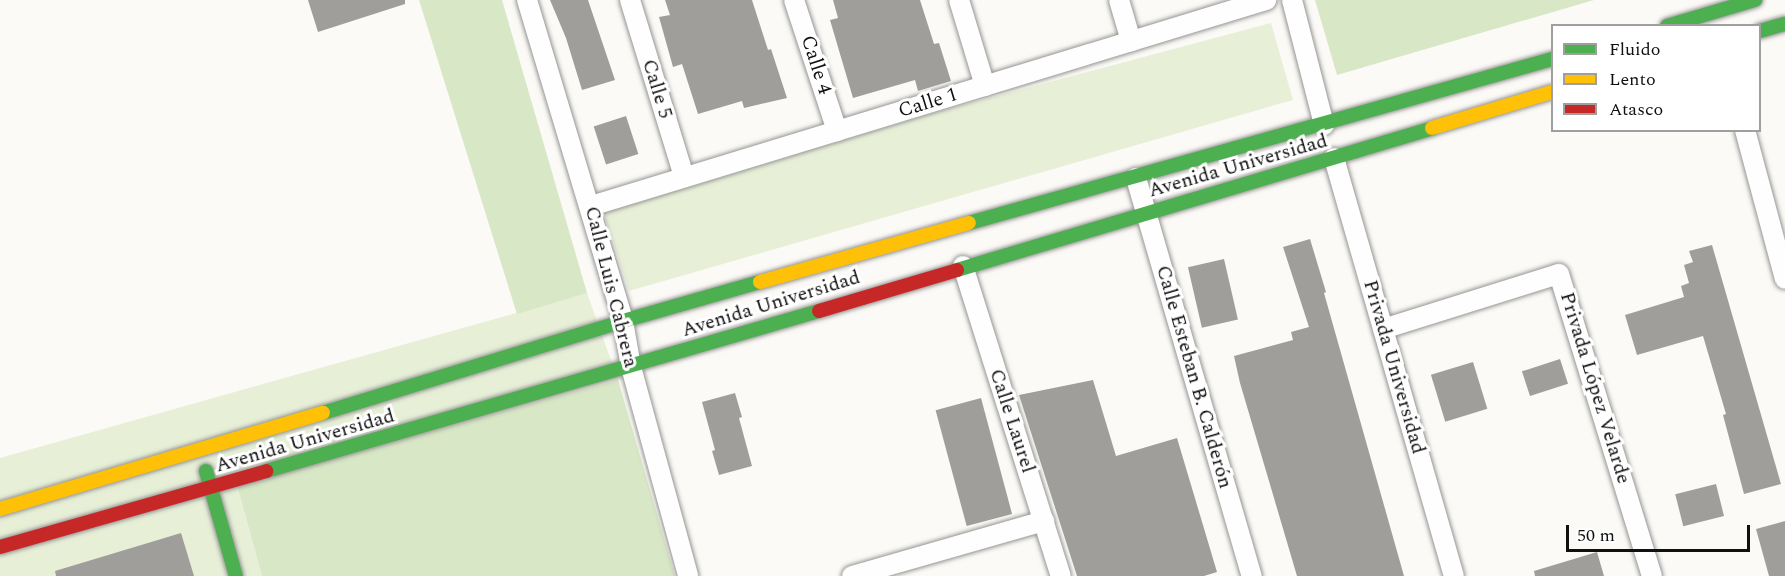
<!DOCTYPE html>
<meta charset="utf-8">
<style>
body{margin:0}
#map{position:relative;width:1785px;height:576px;overflow:hidden;background:#fbfaf6;font-family:Spectral,serif}
div>[style]{position:absolute}
[style*='--x']{left:calc(var(--x)*1px);top:calc(var(--y)*1px);width:calc(var(--w)*1px);rotate:calc(var(--a)*1deg)}
.green>*{inset:0;background:#e7f0d7}
.forest>*{inset:0;background:#d8e7c6}
.building>*{inset:0;background:#9f9e9b;transform-origin:0 0}
.roads{filter:drop-shadow(0 0 2px #969594) drop-shadow(0 0 2px #969594)}
.street>*{height:20px;margin:-10px;padding:0 10px;transform-origin:10px;border-radius:10px;background:#fefefe}
.fast>*{height:14px;margin:-7px;padding:0 7px;transform-origin:7px;border-radius:7px;background:#4caf50}
.slow>*{height:14px;margin:-7px;padding:0 7px;transform-origin:7px;border-radius:7px;background:#ffc107}
.jam>*{height:14px;margin:-7px;padding:0 7px;transform-origin:7px;border-radius:7px;background:#c62828}
span{translate:-50% -50%;white-space:nowrap;text-align:center;line-height:1.15;-webkit-text-stroke:6px #fff;paint-order:stroke}
.street-label{font-size:20px;color:#101010}
.legend{position:absolute;left:1551px;top:24px;width:210px;height:108px;box-sizing:border-box;background:#fff;border:2px solid #9f9f9f;margin:0;padding:8px 10px;list-style:none;font-size:18px;color:#101010}
.legend li{display:flex;align-items:center;gap:12px;height:30px}
.legend b{width:30px;border:2px solid #9f9f9f}
.scale{position:absolute;left:1566px;top:525px;width:184px;height:27px;box-sizing:border-box;border:3px solid #101010;border-top:0;padding-left:8px;font-size:18px;line-height:21px;white-space:nowrap;color:#101010;-webkit-text-stroke:4px #fff;paint-order:stroke}
</style>
<div id="map">
<div class="green">
<i style="clip-path:polygon(1271px 23px,1293px 100px,629px 291px,604px 213px,937px 112px)"></i>
<i style="clip-path:polygon(587px 293px,618px 380px,237px 487px,262px 576px,0 576px,0 458px)"></i>
</div>
<div class="forest">
<i style="clip-path:polygon(419px 0,502px 0,587px 293px,517px 314px)"></i>
<i style="clip-path:polygon(1315px 0,1594px 0,1337px 75px)"></i>
<i style="clip-path:polygon(618px 380px,675px 576px,262px 576px,237px 486px)"></i>
</div>
<div class="building">
<i style="clip-path:polygon(308px 0,405px 0,405px 4px,318px 32px)"></i>
<i style="clip-path:polygon(550px 0,588px 0,615px 80px,582px 90px,566px 38px)"></i>
<i style="clip-path:polygon(665px 0,752px 0,768px 50px,771px 49px,787px 98px,744px 108px,742px 101px,698px 114px,682px 64px,673px 67px,659px 17px,670px 15px)"></i>
<i style="clip-path:polygon(833px 0,920px 0,934px 44px,939px 43px,951px 81px,918px 91px,915px 80px,853px 98px,830px 20px,838px 18px)"></i>
<i style="left:626px;top:116px;width:40px;height:34px;rotate:72deg"></i>
<i style="clip-path:polygon(1310px 239px,1326px 292px,1324px 293px,1404px 576px,1297px 576px,1240px 383px,1234px 356px,1293px 340px,1291px 332px,1309px 327px,1283px 247px)"></i>
<i style="clip-path:polygon(1712px 245px,1781px 484px,1744px 494px,1723px 415px,1726px 414px,1703px 336px,1637px 355px,1625px 315px,1684px 297px,1681px 286px,1689px 283px,1684px 265px,1693px 262px,1689px 251px)"></i>
<i style="left:1224px;top:259px;width:62px;height:37px;rotate:77deg"></i>
<i style="left:1560px;top:359px;width:26px;height:40px;rotate:72deg"></i>
<i style="left:1473px;top:362px;width:49px;height:44px;rotate:73deg"></i>
<i style="clip-path:polygon(1093px 380px,1116px 456px,1177px 438px,1217px 572px,1204px 576px,1077px 576px,1019px 395px)"></i>
<i style="clip-path:polygon(735px 393px,742px 417px,739px 418px,752px 466px,719px 475px,712px 451px,715px 450px,702px 402px)"></i>
<i style="left:981px;top:398px;width:120px;height:47px;rotate:75deg"></i>
<i style="left:1716px;top:484px;width:33px;height:42px;rotate:76deg"></i>
<i style="clip-path:polygon(1785px 521px,1785px 576px,1769px 576px,1756px 529px)"></i>
<i style="clip-path:polygon(181px 533px,194px 576px,56px 576px,55px 571px)"></i>
<i style="clip-path:polygon(1597px 552px,1604px 576px,1535px 576px,1534px 571px)"></i>
</div>
<div class="roads">
<div class="street">
<i style="--x:527;--y:0;--w:335;--a:73.3"></i>
<i style="--x:623;--y:321;--w:47;--a:80.1"></i>
<i style="--x:631;--y:367;--w:217;--a:74.7"></i>
<i style="--x:630;--y:0;--w:185;--a:73"></i>
<i style="--x:794;--y:0;--w:138;--a:71.8"></i>
<i style="--x:959;--y:0;--w:90;--a:73.2"></i>
<i style="--x:1119;--y:0;--w:43;--a:73.7"></i>
<i style="--x:1292;--y:0;--w:129;--a:75.6"></i>
<i style="--x:1745;--y:130;--w:154;--a:75"></i>
<i style="--x:1334;--y:158;--w:435;--a:74"></i>
<i style="--x:1136;--y:178;--w:415;--a:73.8"></i>
<i style="--x:591;--y:206;--w:706;--a:-16.97"></i>
<i style="--x:963;--y:266;--w:325;--a:72.5"></i>
<i style="--x:1383;--y:329;--w:184;--a:-17.4"></i>
<i style="--x:1559;--y:274;--w:316;--a:72.9"></i>
<i style="--x:852;--y:576;--w:200;--a:-16"></i>
</div>
<div class="fast">
<i style="--x:1667;--y:26;--w:92;--a:-16.5"></i>
<i style="--x:1760;--y:31;--w:26;--a:-16"></i>
<i style="--x:969;--y:223;--w:606;--a:-15.71"></i>
<i style="--x:957;--y:270;--w:496;--a:-16.6"></i>
<i style="--x:323;--y:413;--w:314;--a:-17"></i>
<i style="--x:623;--y:321;--w:142;--a:-15.9"></i>
<i style="--x:206;--y:471;--w:109;--a:74.1"></i>
<i style="--x:266;--y:471;--w:576;--a:-16.14"></i>
</div>
<div class="slow">
<i style="--x:1432;--y:128;--w:125;--a:-16.7"></i>
<i style="--x:760;--y:282;--w:217;--a:-15.8"></i>
<i style="--x:0;--y:509;--w:337;--a:-16.6"></i>
</div>
<div class="jam">
<i style="--x:819;--y:311;--w:144;--a:-16.5"></i>
<i style="--x:0;--y:547;--w:277;--a:-15.9"></i>
</div>
</div>
<div class="street-label">
<span style="left:816px;top:65px;rotate:72deg">Calle 4</span>
<span style="left:657px;top:89px;rotate:73deg">Calle 5</span>
<span style="left:928px;top:103px;rotate:-17deg">Calle 1</span>
<span style="left:1238px;top:166px;rotate:-16deg">Avenida Universidad</span>
<span style="left:611px;top:287px;rotate:76deg">Calle Luis Cabrera</span>
<span style="left:771px;top:304px;rotate:-17deg">Avenida Universidad</span>
<span style="left:1394px;top:367px;rotate:74deg">Privada Universidad</span>
<span style="left:1194px;top:377px;rotate:74deg">Calle Esteban B. Calderón</span>
<span style="left:1595px;top:388px;rotate:73deg">Privada López Velarde</span>
<span style="left:1012px;top:421px;rotate:72deg">Calle Laurel</span>
<span style="left:305px;top:441px;rotate:-16deg">Avenida Universidad</span>
</div>
<ul class="legend">
<li><b style="height:8px;background:#4caf50"></b>Fluido</li>
<li><b style="height:8px;background:#ffc107"></b>Lento</li>
<li><b style="height:8px;background:#c62828"></b>Atasco</li>
</ul>
<div class="scale">50 m</div>
</div>
